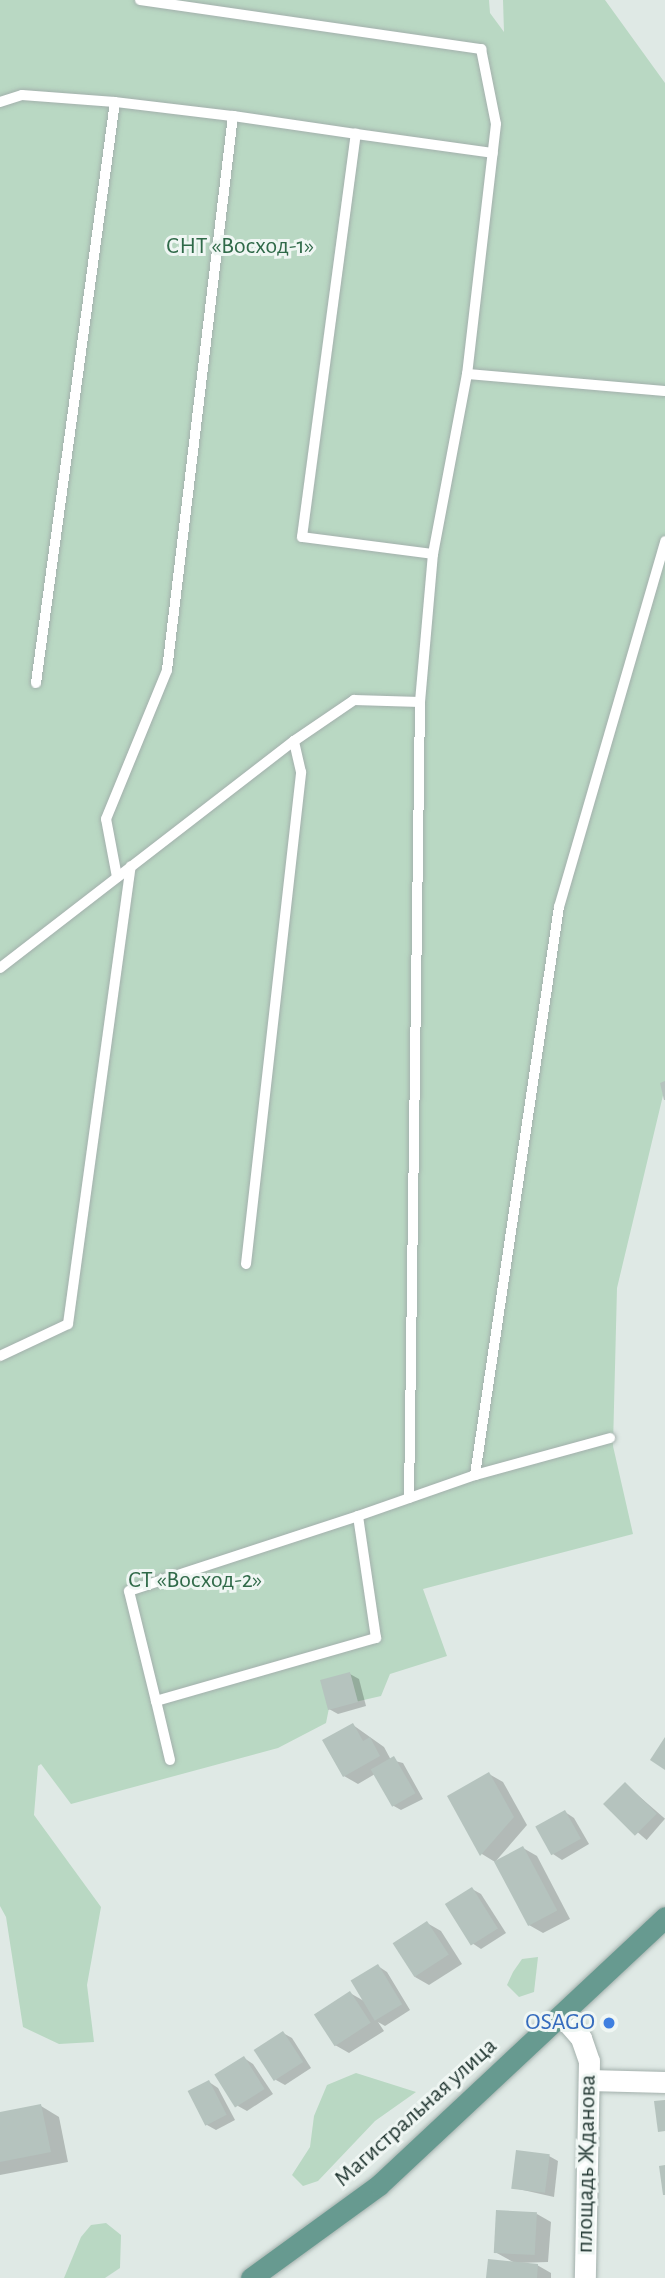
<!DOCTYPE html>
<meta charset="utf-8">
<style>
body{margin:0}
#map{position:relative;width:665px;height:2278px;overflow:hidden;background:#dfe9e5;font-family:"Alegreya Sans",sans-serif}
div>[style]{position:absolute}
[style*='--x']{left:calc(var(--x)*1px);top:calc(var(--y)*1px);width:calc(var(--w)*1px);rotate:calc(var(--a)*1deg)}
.green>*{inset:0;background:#b9d8c3}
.shadow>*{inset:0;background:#0003;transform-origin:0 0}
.building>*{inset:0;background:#b5c3be;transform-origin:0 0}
.roads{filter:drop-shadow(0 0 2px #a3b0ac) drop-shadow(0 0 2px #a3b0ac)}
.lane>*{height:10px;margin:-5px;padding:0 5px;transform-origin:5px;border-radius:5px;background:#fff}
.street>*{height:21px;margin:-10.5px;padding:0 10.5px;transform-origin:10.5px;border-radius:10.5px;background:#fff}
.primary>*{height:21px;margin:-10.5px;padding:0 10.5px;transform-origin:10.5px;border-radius:10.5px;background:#679a90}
.dots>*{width:19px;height:19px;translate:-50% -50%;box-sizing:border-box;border:4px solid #eff6f3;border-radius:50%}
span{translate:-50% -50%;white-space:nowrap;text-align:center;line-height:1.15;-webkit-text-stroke:6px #eff6f3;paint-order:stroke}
.park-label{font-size:24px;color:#306a49}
.shop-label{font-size:24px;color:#366cbe}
.right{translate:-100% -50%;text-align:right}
.street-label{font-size:24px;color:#223732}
</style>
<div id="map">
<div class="green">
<i style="clip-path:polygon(0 0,489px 0,490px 13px,504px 32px,503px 0,605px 0,665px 83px,665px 1087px,617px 1288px,613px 1446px,633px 1534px,423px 1589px,447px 1656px,390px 1674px,381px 1696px,329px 1708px,326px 1723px,278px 1748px,71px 1804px,41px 1764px,38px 1766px,34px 1815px,101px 1907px,87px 1985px,94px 2042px,59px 2044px,23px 2027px,6px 1917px,0 1906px)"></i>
<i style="clip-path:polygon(538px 1957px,534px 1992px,519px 1997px,507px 1985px,513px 1972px,522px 1959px)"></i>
<i style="clip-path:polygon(356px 2073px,416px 2092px,375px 2121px,318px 2181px,303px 2186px,292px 2175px,310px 2147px,314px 2116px,327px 2085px)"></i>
<i style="clip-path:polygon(106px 2223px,121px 2235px,120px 2268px,105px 2278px,64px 2278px,81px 2237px,91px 2225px)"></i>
</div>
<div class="shadow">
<i style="clip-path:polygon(350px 1674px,359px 1679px,366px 1706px,338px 1714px,329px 1709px)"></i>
<i style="clip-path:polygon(353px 1725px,384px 1747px,391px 1760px,403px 1763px,423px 1799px,401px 1810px,392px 1805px,375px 1774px,358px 1784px,344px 1776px)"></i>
<i style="clip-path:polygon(489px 1774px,503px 1782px,527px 1825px,495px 1862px,482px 1854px,449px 1796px)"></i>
<i style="left:625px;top:1784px;width:53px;height:28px;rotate:41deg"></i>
<i style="clip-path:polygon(565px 1812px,574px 1818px,589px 1844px,562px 1860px,553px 1854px)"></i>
<i style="clip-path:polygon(523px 1848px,537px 1856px,570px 1919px,543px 1933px,529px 1925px)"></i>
<i style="clip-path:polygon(472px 1889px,481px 1894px,506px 1933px,481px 1949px,472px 1943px)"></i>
<i style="clip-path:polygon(427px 1923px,441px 1931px,462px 1964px,429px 1985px,415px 1977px)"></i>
<i style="clip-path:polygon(378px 1966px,387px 1972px,410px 2010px,385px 2026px,378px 2022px,384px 2031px,349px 2053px,335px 2045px,350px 1993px,364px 2001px)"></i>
<i style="clip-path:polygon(283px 2033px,292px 2038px,311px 2068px,285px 2085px,276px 2080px)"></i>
<i style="clip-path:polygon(244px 2058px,253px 2064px,273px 2094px,247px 2111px,238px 2106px)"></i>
<i style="clip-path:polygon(209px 2082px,218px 2088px,235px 2120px,216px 2130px,207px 2125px)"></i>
<i style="clip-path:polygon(41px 2106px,59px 2117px,68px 2162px,0 2175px,0 2114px)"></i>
<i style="clip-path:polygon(549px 2156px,558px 2161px,554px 2197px,514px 2188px)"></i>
<i style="clip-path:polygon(537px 2214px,551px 2222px,548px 2262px,516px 2263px,537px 2265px,551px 2273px,551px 2278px,488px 2278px,515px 2263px,495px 2252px)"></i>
</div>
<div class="building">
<i style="clip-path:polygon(665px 1081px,665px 1100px,664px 1100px,660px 1083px)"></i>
<i style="left:350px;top:1672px;width:31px;height:31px;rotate:75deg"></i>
<i style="clip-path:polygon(353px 1723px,363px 1741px,370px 1737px,380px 1756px,343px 1777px,322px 1740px)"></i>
<i style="clip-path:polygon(665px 1737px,665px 1770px,650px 1760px)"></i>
<i style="left:394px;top:1756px;width:43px;height:27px;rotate:60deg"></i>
<i style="clip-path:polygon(489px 1772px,514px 1817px,480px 1856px,447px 1796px)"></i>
<i style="left:625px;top:1782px;width:45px;height:31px;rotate:45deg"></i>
<i style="left:565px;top:1810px;width:33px;height:34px;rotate:61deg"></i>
<i style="left:523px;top:1846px;width:73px;height:33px;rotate:62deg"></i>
<i style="left:472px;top:1887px;width:49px;height:32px;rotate:58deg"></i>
<i style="left:427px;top:1921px;width:40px;height:41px;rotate:57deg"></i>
<i style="left:378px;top:1964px;width:47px;height:32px;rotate:59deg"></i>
<i style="left:350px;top:1991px;width:38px;height:43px;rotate:57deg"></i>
<i style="left:283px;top:2031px;width:37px;height:35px;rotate:57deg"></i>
<i style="left:244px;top:2056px;width:39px;height:35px;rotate:58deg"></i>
<i style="left:209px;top:2080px;width:39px;height:24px;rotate:63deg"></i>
<i style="clip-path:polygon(665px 2100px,665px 2131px,658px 2132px,654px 2101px)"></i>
<i style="clip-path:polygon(41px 2104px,51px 2152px,0 2162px,0 2112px)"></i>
<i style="left:516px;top:2150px;width:34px;height:39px;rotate:7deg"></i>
<i style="clip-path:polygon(665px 2165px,665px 2195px,663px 2195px,659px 2166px)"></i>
<i style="left:496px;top:2210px;width:41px;height:43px;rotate:3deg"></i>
<i style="clip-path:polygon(488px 2259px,538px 2264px,537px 2278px,486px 2278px)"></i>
</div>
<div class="roads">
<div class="lane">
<i style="--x:140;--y:0;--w:345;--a:8.2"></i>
<i style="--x:481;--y:49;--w:76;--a:78.7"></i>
<i style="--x:496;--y:124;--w:252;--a:96.6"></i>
<i style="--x:467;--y:374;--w:199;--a:4.9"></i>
<i style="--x:0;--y:102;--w:23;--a:-18"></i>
<i style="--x:22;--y:95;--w:93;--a:4.3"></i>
<i style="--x:433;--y:554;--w:132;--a:-172.6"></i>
<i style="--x:302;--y:537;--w:407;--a:-82.4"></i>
<i style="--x:356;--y:134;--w:138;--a:7.9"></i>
<i style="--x:36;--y:683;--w:586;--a:-82.26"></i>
<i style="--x:115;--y:102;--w:119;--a:6.8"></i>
<i style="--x:420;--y:702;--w:149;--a:-85"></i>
<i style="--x:433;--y:554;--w:183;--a:-79.3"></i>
<i style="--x:117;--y:877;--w:59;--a:-100.7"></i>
<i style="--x:106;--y:819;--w:161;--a:-67.7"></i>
<i style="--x:167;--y:670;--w:558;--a:-83.21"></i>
<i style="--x:233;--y:116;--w:124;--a:8.3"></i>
<i style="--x:0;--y:968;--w:371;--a:-37.7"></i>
<i style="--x:294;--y:741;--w:73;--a:-34.3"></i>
<i style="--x:354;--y:700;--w:66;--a:1.7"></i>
<i style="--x:420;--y:702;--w:796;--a:90.79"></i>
<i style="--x:246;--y:1264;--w:495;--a:-83.6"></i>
<i style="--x:301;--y:772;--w:32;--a:-103"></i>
<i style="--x:0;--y:1356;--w:75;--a:-25.2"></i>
<i style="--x:68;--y:1324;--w:462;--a:-82.2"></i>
<i style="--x:475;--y:1475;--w:140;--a:-15.3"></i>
<i style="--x:156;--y:1701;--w:113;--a:-103.8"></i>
<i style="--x:129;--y:1591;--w:241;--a:-18.1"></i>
<i style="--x:170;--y:1760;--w:61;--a:-103.3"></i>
<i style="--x:156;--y:1701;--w:229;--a:-16"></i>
<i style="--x:376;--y:1638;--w:123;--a:-98.4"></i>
<i style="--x:358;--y:1516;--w:124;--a:-19.3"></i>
<i style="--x:475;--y:1475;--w:574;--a:-81.59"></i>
<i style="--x:559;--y:907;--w:381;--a:-73.8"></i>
</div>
<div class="street">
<i style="--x:562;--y:2016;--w:29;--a:49"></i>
<i style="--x:581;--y:2038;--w:24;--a:71"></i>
<i style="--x:589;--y:2061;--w:217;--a:91.1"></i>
<i style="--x:589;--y:2080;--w:76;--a:1.5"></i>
</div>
<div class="primary">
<i style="--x:251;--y:2278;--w:158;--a:-36"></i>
<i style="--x:379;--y:2185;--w:392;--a:-43.1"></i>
</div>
</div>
<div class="dots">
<i style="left:609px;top:2023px;background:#3f7fe0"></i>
</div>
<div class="park-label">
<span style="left:240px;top:247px">СНТ «Восход-1»</span>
<span style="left:195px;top:1581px">СТ «Восход-2»</span>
</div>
<div class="shop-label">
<span class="right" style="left:595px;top:2023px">OSAGO</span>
</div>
<div class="street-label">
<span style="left:416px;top:2113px;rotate:-42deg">Магистральная улица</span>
<span style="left:587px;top:2164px;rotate:-89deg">площадь Жданова</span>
</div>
</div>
